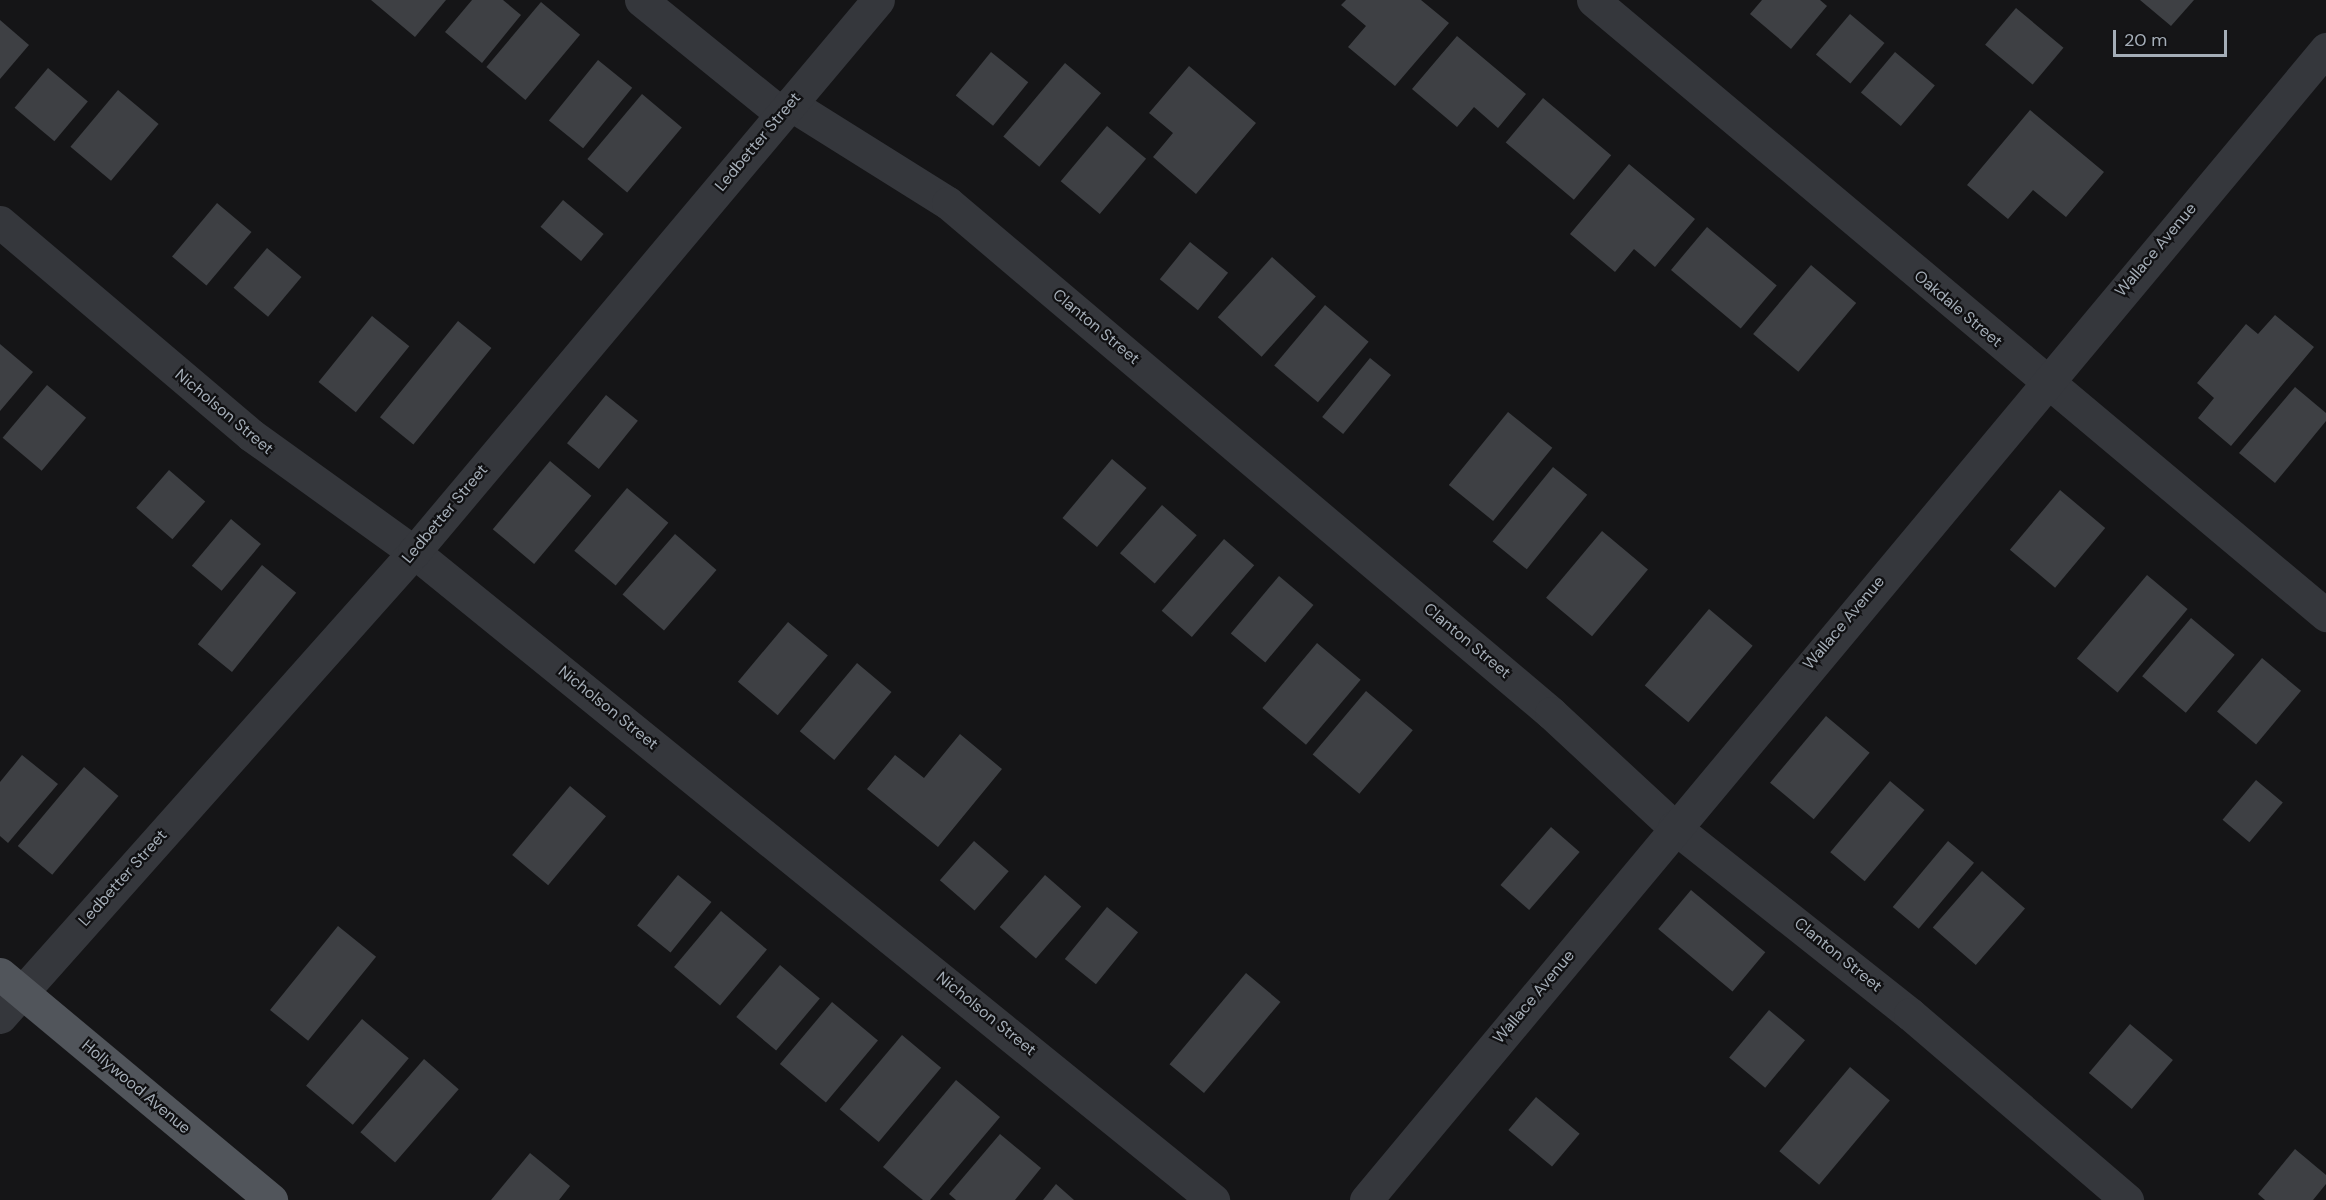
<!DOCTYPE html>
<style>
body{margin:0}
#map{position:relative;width:2326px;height:1200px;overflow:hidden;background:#151517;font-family:"DM Sans",sans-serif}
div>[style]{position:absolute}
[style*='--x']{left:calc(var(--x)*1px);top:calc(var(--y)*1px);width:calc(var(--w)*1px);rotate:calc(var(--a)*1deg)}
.building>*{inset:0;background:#3e4044;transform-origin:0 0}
.minor>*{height:33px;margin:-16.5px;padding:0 16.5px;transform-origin:16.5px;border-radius:16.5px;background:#35373c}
.major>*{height:33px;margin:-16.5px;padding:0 16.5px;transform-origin:16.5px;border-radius:16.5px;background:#51555b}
span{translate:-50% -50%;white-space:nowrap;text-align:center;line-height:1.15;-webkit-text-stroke:4.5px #101012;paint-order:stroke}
.street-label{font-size:16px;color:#a5aeb8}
.scale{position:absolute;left:2113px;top:30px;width:114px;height:27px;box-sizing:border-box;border:3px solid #a5aeb8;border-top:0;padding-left:8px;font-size:18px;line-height:21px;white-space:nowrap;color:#a5aeb8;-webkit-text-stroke:4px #101012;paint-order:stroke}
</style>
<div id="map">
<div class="building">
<i style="clip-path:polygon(371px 0,446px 0,415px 37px)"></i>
<i style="clip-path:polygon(472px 0,503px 0,521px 15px,482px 63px,445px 32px)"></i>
<i style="clip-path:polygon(1346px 0,1421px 0,1449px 23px,1395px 86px,1348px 47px,1366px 26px,1341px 5px)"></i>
<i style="clip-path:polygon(1762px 0,1820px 0,1827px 6px,1791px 49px,1750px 14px)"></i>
<i style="clip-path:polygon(2140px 0,2194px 0,2171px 26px)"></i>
<i style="left:541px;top:2px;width:51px;height:85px;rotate:40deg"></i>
<i style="left:2016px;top:8px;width:62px;height:48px;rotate:40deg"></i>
<i style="left:1850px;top:14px;width:45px;height:53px;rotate:40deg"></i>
<i style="clip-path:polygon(0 20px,29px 45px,0 79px)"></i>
<i style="clip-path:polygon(1457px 36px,1526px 94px,1498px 128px,1474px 107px,1457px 127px,1412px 89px)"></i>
<i style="left:991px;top:52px;width:48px;height:56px;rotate:39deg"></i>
<i style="left:1895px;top:52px;width:52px;height:53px;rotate:40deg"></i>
<i style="left:598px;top:60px;width:44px;height:78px;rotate:39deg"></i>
<i style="left:1065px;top:63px;width:47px;height:96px;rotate:40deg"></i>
<i style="clip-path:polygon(1189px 66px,1256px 123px,1196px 194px,1153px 157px,1173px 133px,1149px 113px)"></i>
<i style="left:48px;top:68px;width:52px;height:52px;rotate:40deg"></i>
<i style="left:118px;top:90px;width:53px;height:74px;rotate:40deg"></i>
<i style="left:642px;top:94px;width:52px;height:85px;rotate:40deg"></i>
<i style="left:1543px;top:98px;width:89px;height:58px;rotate:40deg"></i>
<i style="clip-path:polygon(2030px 110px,2104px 172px,2066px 217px,2033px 190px,2008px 219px,1967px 185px)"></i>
<i style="left:1107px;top:126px;width:51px;height:72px;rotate:40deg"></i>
<i style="clip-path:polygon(1629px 164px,1695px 219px,1655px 267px,1634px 249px,1615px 272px,1570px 234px)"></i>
<i style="left:563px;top:200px;width:53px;height:35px;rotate:40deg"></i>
<i style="left:217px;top:203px;width:45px;height:70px;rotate:40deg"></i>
<i style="left:1707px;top:227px;width:91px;height:56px;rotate:40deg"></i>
<i style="left:1190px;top:242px;width:49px;height:48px;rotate:39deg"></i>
<i style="left:267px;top:248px;width:45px;height:52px;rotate:40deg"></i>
<i style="left:1272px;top:257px;width:59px;height:81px;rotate:42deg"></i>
<i style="left:1811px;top:265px;width:59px;height:90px;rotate:40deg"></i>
<i style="left:1325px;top:305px;width:57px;height:79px;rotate:40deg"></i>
<i style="clip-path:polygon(2275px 315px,2314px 347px,2231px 446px,2198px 418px,2214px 398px,2197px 383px,2246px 324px,2258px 334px)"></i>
<i style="left:372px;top:316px;width:48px;height:85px;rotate:39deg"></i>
<i style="left:458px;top:321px;width:43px;height:124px;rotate:39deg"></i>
<i style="clip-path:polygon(0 344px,33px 372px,0 411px)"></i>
<i style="left:1370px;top:358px;width:27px;height:76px;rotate:39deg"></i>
<i style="left:47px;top:385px;width:51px;height:69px;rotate:40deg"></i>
<i style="clip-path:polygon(2295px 387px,2326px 413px,2326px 421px,2275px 483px,2239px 453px)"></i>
<i style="left:606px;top:395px;width:41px;height:62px;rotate:39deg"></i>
<i style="left:1508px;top:412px;width:57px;height:94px;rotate:39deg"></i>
<i style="left:1112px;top:459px;width:45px;height:77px;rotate:40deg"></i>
<i style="left:550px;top:461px;width:54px;height:89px;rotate:40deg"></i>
<i style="left:1553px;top:467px;width:44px;height:96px;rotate:39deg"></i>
<i style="left:169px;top:470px;width:48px;height:50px;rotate:41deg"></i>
<i style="left:627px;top:488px;width:54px;height:82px;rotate:40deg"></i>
<i style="left:2060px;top:490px;width:59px;height:78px;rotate:40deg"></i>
<i style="left:1162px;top:505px;width:46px;height:64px;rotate:41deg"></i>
<i style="left:231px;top:519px;width:39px;height:61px;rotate:40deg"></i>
<i style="left:1602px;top:531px;width:60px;height:87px;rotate:40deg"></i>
<i style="left:675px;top:534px;width:55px;height:80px;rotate:41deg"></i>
<i style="left:1224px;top:539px;width:40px;height:95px;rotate:41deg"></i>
<i style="left:262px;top:565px;width:44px;height:102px;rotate:39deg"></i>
<i style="left:2147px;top:575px;width:53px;height:109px;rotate:40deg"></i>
<i style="left:1279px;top:576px;width:45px;height:75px;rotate:40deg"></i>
<i style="left:1709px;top:609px;width:57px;height:100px;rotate:40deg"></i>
<i style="left:2191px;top:618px;width:57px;height:76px;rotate:40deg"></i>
<i style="left:788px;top:622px;width:52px;height:78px;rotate:40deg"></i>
<i style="left:1317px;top:643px;width:57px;height:85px;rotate:40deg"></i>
<i style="left:2262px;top:658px;width:51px;height:70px;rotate:40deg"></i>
<i style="left:857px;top:663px;width:45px;height:89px;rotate:40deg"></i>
<i style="left:1366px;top:691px;width:61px;height:83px;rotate:40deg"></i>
<i style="left:1826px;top:716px;width:57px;height:87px;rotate:40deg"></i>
<i style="clip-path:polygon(960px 734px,1002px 769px,938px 847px,867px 789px,895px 755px,924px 778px)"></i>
<i style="clip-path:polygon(22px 755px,58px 784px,8px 843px,0 836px,0 782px)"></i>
<i style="left:84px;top:767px;width:45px;height:103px;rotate:40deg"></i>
<i style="left:2256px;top:780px;width:35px;height:52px;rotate:40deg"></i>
<i style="left:1890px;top:781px;width:45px;height:93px;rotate:40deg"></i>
<i style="left:570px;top:786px;width:47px;height:90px;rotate:40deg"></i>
<i style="left:1551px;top:827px;width:38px;height:77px;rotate:41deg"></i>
<i style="left:974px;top:841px;width:46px;height:52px;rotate:41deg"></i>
<i style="left:1948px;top:841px;width:34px;height:86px;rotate:40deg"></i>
<i style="left:1982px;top:871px;width:57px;height:75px;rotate:41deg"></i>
<i style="left:678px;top:875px;width:43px;height:65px;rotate:39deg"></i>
<i style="left:1045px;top:875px;width:48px;height:69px;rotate:41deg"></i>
<i style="left:1691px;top:890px;width:97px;height:51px;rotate:40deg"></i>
<i style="left:1107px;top:907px;width:40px;height:67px;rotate:39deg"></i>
<i style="left:721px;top:911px;width:60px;height:73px;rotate:40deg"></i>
<i style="left:338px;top:926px;width:49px;height:108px;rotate:39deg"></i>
<i style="left:780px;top:965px;width:52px;height:68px;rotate:40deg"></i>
<i style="left:1246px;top:973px;width:45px;height:119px;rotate:40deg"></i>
<i style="left:832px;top:1002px;width:60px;height:81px;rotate:40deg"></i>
<i style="left:1769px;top:1010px;width:47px;height:62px;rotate:40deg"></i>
<i style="left:362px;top:1019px;width:61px;height:87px;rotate:40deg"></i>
<i style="left:2130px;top:1024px;width:56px;height:64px;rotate:40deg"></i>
<i style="left:902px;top:1035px;width:51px;height:97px;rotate:40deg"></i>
<i style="left:424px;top:1059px;width:46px;height:97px;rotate:41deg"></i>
<i style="left:1850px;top:1067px;width:52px;height:110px;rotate:40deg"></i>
<i style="clip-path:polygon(956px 1080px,1000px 1117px,930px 1200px,923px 1200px,883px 1167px)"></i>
<i style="left:1536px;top:1097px;width:57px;height:43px;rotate:40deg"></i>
<i style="clip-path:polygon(1000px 1134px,1041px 1168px,1015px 1200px,956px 1200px,949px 1194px)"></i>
<i style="clip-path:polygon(2295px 1149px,2326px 1175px,2326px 1184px,2313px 1200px,2265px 1200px,2258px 1194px)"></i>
<i style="clip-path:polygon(530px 1153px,570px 1186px,559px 1200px,491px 1200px)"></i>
<i style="clip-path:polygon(1056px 1184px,1074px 1200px,1043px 1200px)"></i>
</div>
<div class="minor">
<i style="--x:641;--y:0;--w:181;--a:39"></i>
<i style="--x:1593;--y:0;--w:957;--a:40"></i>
<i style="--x:790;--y:104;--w:186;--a:32.1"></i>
<i style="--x:948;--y:203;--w:790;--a:40.22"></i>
<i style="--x:1551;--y:713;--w:168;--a:42.8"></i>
<i style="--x:1674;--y:827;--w:301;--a:38.4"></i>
<i style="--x:1910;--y:1014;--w:286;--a:40.6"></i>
<i style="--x:0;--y:222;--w:329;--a:40.3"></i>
<i style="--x:251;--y:435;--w:201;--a:35.7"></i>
<i style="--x:414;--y:552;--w:1029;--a:39.04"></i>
<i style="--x:0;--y:1017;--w:623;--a:-48.32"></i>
<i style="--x:414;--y:552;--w:721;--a:-49.95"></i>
<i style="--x:1366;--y:1200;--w:1499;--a:-50.17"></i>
</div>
<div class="major">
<i style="--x:0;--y:974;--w:353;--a:39.8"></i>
</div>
<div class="street-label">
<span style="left:758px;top:142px;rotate:-50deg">Ledbetter Street</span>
<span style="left:2156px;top:250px;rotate:-50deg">Wallace Avenue</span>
<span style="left:1958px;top:309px;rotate:40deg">Oakdale Street</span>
<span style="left:1096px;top:327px;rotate:40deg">Clanton Street</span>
<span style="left:224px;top:412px;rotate:40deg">Nicholson Street</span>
<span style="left:445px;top:514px;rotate:-50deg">Ledbetter Street</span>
<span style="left:1844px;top:623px;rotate:-50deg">Wallace Avenue</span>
<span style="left:1467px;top:641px;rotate:40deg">Clanton Street</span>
<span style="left:608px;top:708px;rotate:39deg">Nicholson Street</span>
<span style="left:123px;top:878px;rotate:-48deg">Ledbetter Street</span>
<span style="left:1838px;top:955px;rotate:39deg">Clanton Street</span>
<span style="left:1534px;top:997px;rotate:-50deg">Wallace Avenue</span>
<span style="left:986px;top:1014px;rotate:39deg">Nicholson Street</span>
<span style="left:136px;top:1087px;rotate:40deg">Hollywood Avenue</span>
</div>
<div class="scale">20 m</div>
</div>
